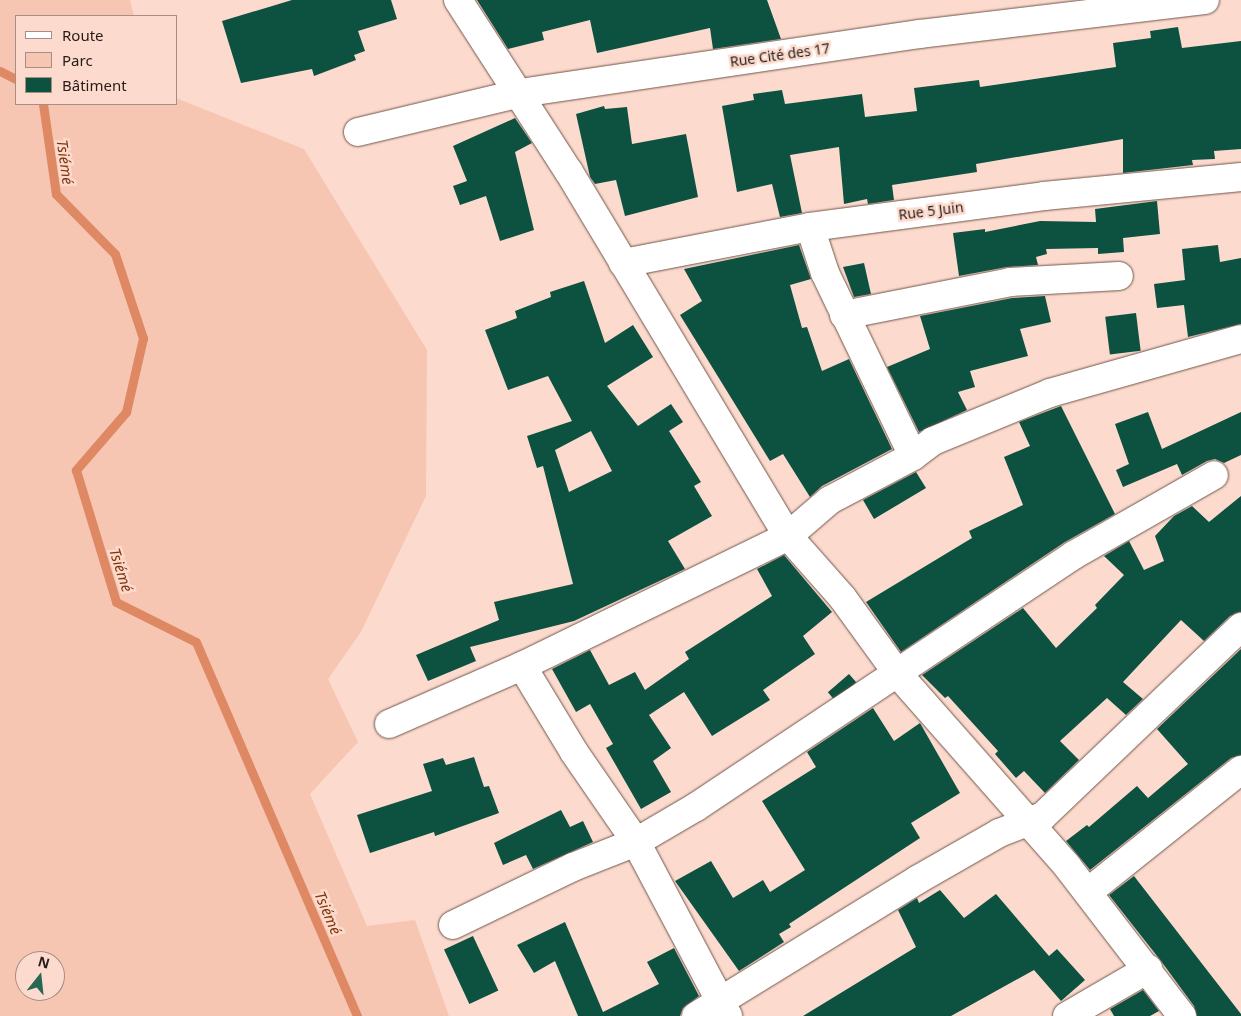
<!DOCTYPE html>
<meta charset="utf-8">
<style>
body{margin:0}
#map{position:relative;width:1241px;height:1016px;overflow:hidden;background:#fcdbce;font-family:"Noto Sans",sans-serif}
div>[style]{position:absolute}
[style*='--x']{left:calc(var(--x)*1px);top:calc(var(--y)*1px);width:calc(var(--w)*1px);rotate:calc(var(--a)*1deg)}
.green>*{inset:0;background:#f7c6b2}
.stream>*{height:9px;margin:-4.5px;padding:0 4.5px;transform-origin:4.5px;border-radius:4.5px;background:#de8864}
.building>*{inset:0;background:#0d5141;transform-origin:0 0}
.roads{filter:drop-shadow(0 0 1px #71554a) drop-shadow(0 0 1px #71554a)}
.street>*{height:28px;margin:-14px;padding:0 14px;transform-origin:14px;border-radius:14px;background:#fff}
span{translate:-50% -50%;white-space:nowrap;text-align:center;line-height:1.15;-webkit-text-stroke:5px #fcdbce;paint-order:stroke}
.street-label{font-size:14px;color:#261b16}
.water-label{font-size:15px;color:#803208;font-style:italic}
.legend{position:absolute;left:15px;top:15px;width:162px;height:90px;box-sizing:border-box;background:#fcdbce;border:1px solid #a68e84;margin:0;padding:6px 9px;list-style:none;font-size:15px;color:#261b16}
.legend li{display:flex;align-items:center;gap:10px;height:25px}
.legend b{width:25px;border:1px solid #a68e84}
.north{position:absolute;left:15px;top:951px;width:50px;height:50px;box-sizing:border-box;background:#fcdbce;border:1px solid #a68e84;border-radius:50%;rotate:16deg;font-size:14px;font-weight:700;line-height:20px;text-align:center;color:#261b16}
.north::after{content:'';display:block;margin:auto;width:18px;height:22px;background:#276756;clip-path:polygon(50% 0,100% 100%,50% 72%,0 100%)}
</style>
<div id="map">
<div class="green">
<i style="clip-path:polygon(evenodd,0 0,130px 0,134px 16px,16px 16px,16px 104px,176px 104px,176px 98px,304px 149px,427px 350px,426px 496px,361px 632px,328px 679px,358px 742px,310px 794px,367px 926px,415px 920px,449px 1016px,0 1016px,0 0,25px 961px,55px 961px,55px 991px,25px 991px,25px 961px)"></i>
</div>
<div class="stream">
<i style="--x:0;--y:71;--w:18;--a:27"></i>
<i style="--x:43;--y:104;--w:91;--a:81.8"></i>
<i style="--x:56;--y:194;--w:84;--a:45.5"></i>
<i style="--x:115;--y:254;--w:89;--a:71.6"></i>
<i style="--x:143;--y:338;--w:76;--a:102.9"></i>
<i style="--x:126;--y:412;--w:77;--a:130.8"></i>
<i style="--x:76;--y:470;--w:138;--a:73.1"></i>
<i style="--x:116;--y:602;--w:89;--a:26.6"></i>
<i style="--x:196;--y:642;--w:407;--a:66.7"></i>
</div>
<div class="building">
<i style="clip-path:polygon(292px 0,391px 0,397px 19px,358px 31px,365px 51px,354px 55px,356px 60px,314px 76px,312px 69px,241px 83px,222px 21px)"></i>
<i style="clip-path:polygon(477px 0,767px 0,781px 39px,713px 49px,710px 28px,597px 53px,590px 20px,542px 32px,544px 40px,508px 49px)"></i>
<i style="clip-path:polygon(1178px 27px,1182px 48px,1241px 41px,1241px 149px,1214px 151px,1215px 159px,1192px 160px,1193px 165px,1123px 173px,1123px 139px,976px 164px,977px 172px,892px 185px,894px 200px,868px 204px,867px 199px,844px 204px,839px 147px,790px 155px,802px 213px,780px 217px,772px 184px,737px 192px,722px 106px,754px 100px,753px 94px,782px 90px,785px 104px,862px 94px,865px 117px,917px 111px,914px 88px,979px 80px,980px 87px,1116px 67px,1113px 43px,1151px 38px,1150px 31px)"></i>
<i style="clip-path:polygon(604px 106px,605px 109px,627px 107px,632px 144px,686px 134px,698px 197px,625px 216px,616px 180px,595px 184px,590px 177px,576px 114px)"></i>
<i style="clip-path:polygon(515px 118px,532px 143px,515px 152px,534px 230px,500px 241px,486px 196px,460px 205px,453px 186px,467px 181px,453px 146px)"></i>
<i style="clip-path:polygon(1157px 201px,1160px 234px,1123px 238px,1124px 252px,1098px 254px,1098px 248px,1046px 249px,1047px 254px,1036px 257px,1038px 265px,1007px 267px,959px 276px,953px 233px,985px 229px,985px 232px,1040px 221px,1096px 222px,1095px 209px)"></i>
<i style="clip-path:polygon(799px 245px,811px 279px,790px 285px,802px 328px,807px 327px,822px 371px,849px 359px,892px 449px,822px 486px,810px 497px,783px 454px,770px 461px,680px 315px,702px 301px,684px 269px)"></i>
<i style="clip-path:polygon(1218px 245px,1220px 262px,1241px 258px,1241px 324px,1188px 337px,1184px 305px,1157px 308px,1154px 284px,1185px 280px,1182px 249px)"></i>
<i style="clip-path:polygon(864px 263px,871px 294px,854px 297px,843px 267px)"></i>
<i style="clip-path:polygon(evenodd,584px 281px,605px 343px,633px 325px,653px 357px,607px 386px,638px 426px,671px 404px,683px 422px,669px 431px,701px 482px,694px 486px,712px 516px,668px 541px,685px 569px,574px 621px,470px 647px,476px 661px,428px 681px,416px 655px,499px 620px,494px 602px,573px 584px,543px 466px,537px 468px,527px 436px,572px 421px,548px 376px,508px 390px,485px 330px,517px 318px,515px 311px,551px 297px,550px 292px,584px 281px,591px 431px,612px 471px,569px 492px,555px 450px,591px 431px)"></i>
<i style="clip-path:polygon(1045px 296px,1051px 322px,1020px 329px,1028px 356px,970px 371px,975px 387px,958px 392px,967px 410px,919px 432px,887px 367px,930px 349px,920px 316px,1012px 298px)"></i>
<i style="left:1136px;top:313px;width:38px;height:31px;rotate:83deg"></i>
<i style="clip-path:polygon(1061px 406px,1115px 514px,1065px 542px,901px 652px,866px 602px,972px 538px,969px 531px,1023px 505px,1004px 457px,1030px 446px,1019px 422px)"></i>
<i style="clip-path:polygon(1148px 412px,1162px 449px,1241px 412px,1241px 455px,1224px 463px,1215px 459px,1207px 461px,1182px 475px,1177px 464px,1123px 487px,1116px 470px,1129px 464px,1115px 424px)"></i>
<i style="clip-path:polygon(916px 472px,926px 488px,874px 519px,863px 500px)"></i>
<i style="clip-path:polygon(1241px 496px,1241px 612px,1230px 616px,1204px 641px,1181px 620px,1123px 682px,1143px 699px,1126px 715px,1107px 698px,1060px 741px,1079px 760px,1045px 793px,1024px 771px,1016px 778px,995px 754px,998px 751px,948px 696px,945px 698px,922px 675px,1023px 608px,1056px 648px,1097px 608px,1095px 605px,1124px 575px,1104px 556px,1129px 541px,1144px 570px,1164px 561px,1155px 536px,1174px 516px,1192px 506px,1209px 522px)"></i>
<i style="clip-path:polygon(784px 555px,832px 612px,803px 636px,815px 654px,763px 690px,770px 700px,712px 736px,684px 692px,649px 715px,671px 748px,653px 761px,671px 792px,641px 809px,606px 748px,613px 744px,590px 704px,576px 712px,552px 669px,590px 650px,609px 685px,635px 672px,645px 690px,689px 659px,685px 652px,772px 596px,757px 569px)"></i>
<i style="clip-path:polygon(1241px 649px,1241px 755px,1231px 758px,1090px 870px,1066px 841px,1087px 825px,1089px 827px,1137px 786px,1148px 798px,1188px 764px,1157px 729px)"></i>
<i style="left:849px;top:674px;width:11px;height:28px;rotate:49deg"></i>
<i style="clip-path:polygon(873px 708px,894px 741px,920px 723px,960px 793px,911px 823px,920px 838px,789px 924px,791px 927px,779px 934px,784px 942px,739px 971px,675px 881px,711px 861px,733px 898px,763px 880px,770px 892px,805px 870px,762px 801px,816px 767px,807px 752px)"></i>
<i style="clip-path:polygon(474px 757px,484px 787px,489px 786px,499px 813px,435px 836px,434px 832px,370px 853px,357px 815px,432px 791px,423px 764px,443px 758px,446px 765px)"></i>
<i style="clip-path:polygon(561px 810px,570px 827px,583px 821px,593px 842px,533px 869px,526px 855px,503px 865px,494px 843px)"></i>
<i style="clip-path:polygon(1134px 876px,1241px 1014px,1241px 1016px,1197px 1016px,1194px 1006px,1161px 961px,1109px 895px)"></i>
<i style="clip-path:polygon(940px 890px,964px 918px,996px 894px,1049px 956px,1057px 949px,1085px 980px,1061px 1001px,1034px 970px,951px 1016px,803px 1016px,916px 947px,898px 910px,917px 898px,919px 903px)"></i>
<i style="clip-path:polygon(565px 922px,603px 1012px,659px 984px,647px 962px,674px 948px,699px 996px,683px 1008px,680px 1016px,578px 1016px,555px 961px,534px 973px,517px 945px)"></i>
<i style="left:473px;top:936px;width:60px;height:32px;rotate:65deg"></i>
<i style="clip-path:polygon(1143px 990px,1159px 1011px,1150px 1016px,1114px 1016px,1110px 1009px)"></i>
</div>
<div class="roads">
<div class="street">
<i style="--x:458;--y:0;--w:205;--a:57.2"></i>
<i style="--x:569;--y:172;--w:425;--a:59"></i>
<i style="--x:788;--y:536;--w:81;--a:48.5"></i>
<i style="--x:842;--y:597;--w:94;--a:54.1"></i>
<i style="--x:897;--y:673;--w:257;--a:48.6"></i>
<i style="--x:1067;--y:866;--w:189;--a:52.5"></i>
<i style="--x:358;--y:132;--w:167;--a:-13.5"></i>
<i style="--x:520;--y:93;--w:404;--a:-8.4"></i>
<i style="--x:920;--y:34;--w:287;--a:-6.8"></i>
<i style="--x:810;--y:227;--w:48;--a:71.9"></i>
<i style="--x:825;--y:273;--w:203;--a:64.3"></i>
<i style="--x:623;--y:263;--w:190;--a:-10.9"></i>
<i style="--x:810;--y:227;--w:236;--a:-7.5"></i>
<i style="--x:1044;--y:196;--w:198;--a:-5.5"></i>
<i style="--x:844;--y:315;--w:169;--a:-11.2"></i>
<i style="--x:1010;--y:282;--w:109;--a:-3.2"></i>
<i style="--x:522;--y:666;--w:100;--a:58.8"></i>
<i style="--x:574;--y:752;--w:109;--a:55.4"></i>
<i style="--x:636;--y:842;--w:197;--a:62.1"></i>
<i style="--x:389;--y:724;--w:145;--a:-23.6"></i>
<i style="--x:522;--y:666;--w:296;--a:-26"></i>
<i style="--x:788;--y:536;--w:55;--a:-40.6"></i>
<i style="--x:830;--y:500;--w:94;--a:-27.9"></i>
<i style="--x:913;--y:456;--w:25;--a:-37"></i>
<i style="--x:933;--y:441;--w:126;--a:-22.3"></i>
<i style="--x:1050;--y:393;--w:198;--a:-15.8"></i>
<i style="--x:1088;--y:892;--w:196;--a:-38.6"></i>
<i style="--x:453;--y:925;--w:133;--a:-25.8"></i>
<i style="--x:573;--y:867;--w:68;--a:-21.6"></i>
<i style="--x:636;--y:842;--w:69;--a:-30.3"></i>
<i style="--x:696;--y:807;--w:454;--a:-33.7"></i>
<i style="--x:1074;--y:555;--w:161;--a:-29.7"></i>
<i style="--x:696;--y:1016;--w:259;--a:-31.6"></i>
<i style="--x:917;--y:880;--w:95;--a:-29.8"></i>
<i style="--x:999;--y:833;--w:47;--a:-21.1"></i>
<i style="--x:1043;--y:816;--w:274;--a:-43.7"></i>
<i style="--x:1067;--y:1016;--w:94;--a:-30.1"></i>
</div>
</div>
<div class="street-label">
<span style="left:780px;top:55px;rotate:-8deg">Rue Cité des 17</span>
<span style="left:931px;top:211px;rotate:-7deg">Rue 5 Juin</span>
</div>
<div class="water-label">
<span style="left:65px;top:162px;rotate:82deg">Tsiémé</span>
<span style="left:121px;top:570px;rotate:72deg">Tsiémé</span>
<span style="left:328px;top:913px;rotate:67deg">Tsiémé</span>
</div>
<ul class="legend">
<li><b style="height:6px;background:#fff"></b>Route</li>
<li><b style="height:14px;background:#f7c6b2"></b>Parc</li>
<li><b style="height:14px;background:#0d5141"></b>Bâtiment</li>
</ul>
<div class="north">N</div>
</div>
